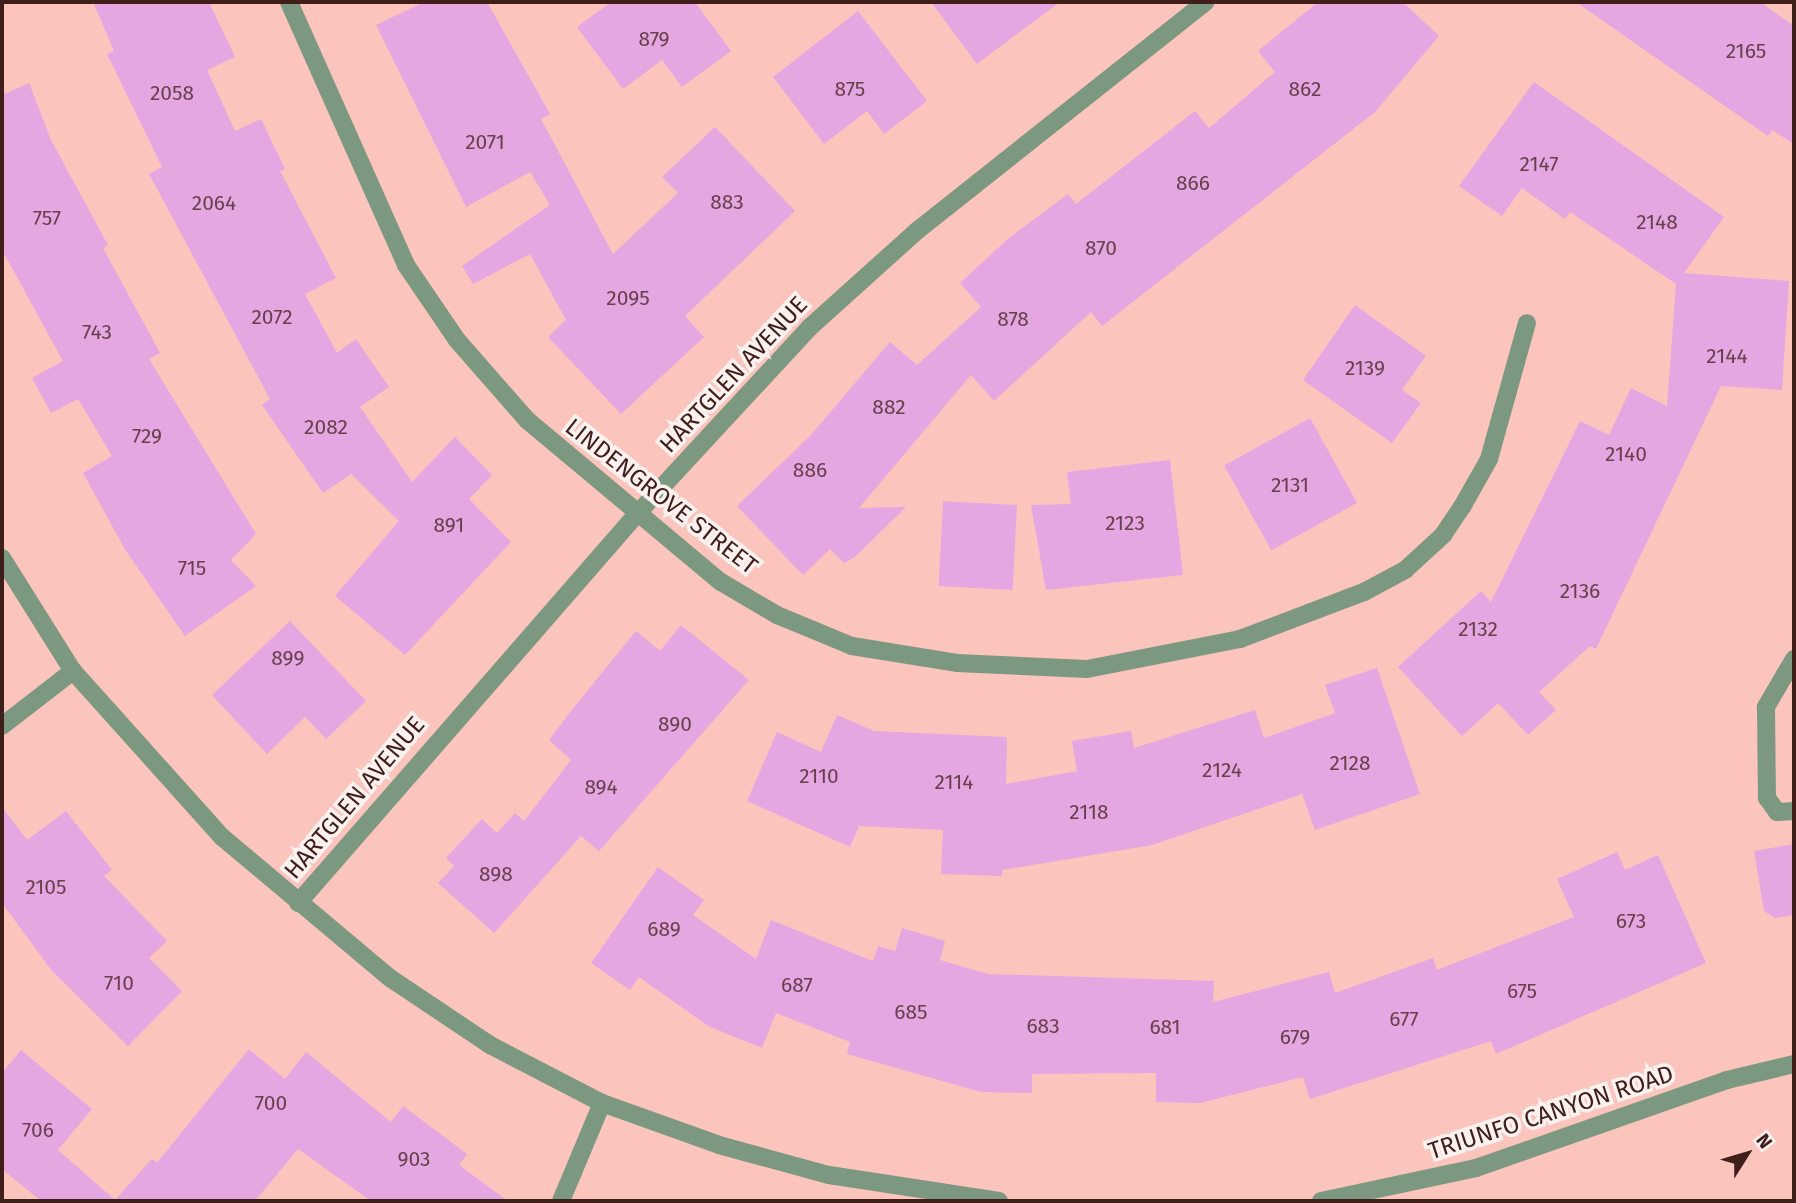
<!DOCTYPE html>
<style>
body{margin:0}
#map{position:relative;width:1796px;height:1203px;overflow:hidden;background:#fbc4bc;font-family:"Fira Sans",sans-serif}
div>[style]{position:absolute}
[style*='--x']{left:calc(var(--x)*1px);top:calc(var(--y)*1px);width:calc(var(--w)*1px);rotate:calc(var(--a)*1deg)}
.building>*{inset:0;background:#e5a7e2;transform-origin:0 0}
.minor>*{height:18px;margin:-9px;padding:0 9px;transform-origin:9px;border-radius:9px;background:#7d9880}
span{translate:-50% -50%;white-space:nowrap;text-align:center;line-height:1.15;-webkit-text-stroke:7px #fbf2f0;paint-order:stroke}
.number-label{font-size:21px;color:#69404c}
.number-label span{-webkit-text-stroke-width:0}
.street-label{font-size:24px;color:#401e1a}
.frame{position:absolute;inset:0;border:4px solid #401e1a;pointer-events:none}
.north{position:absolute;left:1712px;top:1119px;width:70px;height:70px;-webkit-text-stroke:5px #fbf2f0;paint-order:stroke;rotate:53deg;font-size:19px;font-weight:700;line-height:28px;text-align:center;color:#401e1a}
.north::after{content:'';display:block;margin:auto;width:24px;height:32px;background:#401e1a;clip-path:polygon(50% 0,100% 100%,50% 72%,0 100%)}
</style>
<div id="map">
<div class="building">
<i style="clip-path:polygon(93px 2px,209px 2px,235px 57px,207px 70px,235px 131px,261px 119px,285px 169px,280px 171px,336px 278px,305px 294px,337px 353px,356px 339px,389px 387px,360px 407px,412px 482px,455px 437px,492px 475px,469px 499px,511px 542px,405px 655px,335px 596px,399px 521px,351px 474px,323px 493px,262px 405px,270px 399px,149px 174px,162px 167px,107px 54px,114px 51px)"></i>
<i style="clip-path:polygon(424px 2px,487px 2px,550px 114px,541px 119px,613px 254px,678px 193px,662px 177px,715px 127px,795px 211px,685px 316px,704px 337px,621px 414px,548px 337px,566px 320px,530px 254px,473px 284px,462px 266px,550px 205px,530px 172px,466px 207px,376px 25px)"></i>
<i style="clip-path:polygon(611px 2px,695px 2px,731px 51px,682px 87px,662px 60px,623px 89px,577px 27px)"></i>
<i style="clip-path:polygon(931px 2px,1060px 2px,977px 64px)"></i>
<i style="clip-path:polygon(1318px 2px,1403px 2px,1439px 36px,1375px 112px,1102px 326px,1091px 312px,994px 401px,971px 375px,859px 508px,906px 507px,855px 557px,844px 563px,830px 549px,803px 575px,737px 506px,810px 436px,890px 342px,917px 365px,981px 307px,960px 283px,1009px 238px,1068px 194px,1076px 204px,1195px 111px,1209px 128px,1275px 72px,1258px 51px)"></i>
<i style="clip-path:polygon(1576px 2px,1760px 2px,1794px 26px,1794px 144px,1772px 130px,1768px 136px)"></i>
<i style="clip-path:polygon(858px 11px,927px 101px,884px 134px,867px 111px,824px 144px,773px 77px)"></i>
<i style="clip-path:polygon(1534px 82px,1724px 217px,1684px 273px,1789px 281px,1782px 390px,1721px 386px,1596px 649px,1590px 646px,1539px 692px,1556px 710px,1528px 735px,1498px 703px,1462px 736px,1398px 667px,1481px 591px,1491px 602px,1580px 421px,1609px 435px,1631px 388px,1667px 406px,1676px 284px,1570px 212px,1565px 219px,1522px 188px,1502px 216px,1459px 186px)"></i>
<i style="clip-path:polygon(29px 83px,51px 140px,108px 245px,103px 248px,160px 353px,149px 359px,256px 534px,231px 560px,256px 586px,185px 636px,126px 551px,83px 473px,112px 456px,78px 399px,51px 413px,32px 378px,63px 361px,2px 250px,2px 95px)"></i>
<i style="clip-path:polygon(1355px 305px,1426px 356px,1402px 390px,1421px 403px,1392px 443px,1303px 380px)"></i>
<i style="left:1310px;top:418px;width:97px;height:98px;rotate:61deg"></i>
<i style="clip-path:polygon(1170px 460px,1183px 575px,1046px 590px,1031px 505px,1071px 504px,1067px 472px)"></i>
<i style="left:1017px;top:505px;width:85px;height:74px;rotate:93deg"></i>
<i style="clip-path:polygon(290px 621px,366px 701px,326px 739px,305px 717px,267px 754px,212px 695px)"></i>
<i style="clip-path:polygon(681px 625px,749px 680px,599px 851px,581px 836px,494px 933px,438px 883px,454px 866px,446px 858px,482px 819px,497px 833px,515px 813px,524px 821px,571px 760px,549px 740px,571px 711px,636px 631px,660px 651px)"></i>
<i style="clip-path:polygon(1377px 668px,1420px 794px,1315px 830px,1302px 794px,1152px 845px,1002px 870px,1002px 876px,941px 874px,943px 830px,859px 826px,850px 847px,747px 801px,777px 732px,821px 752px,837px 715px,874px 731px,1007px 737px,1006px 784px,1077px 771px,1072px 741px,1131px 731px,1134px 748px,1255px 710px,1264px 738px,1335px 713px,1325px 685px)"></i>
<i style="clip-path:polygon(2px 807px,27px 840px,66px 811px,112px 870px,104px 876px,167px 941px,149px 958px,182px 991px,128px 1046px,52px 971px,2px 903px)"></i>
<i style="clip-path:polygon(1794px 844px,1794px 915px,1775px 918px,1764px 911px,1754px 851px)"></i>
<i style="clip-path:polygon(1617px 852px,1625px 870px,1658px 855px,1706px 963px,1496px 1054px,1491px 1041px,1310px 1099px,1303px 1077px,1200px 1103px,1156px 1102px,1156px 1073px,1032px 1074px,1032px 1093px,981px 1092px,847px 1054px,850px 1042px,776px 1013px,762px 1048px,708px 1026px,639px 977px,630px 990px,591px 963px,658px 867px,704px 900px,693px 915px,756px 959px,771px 920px,873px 961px,878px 946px,895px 951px,902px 928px,945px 941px,940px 960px,988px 974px,1214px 981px,1213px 1002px,1329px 972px,1335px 993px,1433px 958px,1437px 970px,1574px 917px,1557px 879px)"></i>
<i style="clip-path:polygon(249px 1049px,285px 1079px,306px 1052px,391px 1122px,403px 1106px,467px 1154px,459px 1165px,508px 1201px,371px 1201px,298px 1149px,255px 1201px,41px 1201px,2px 1169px,2px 1073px,21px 1050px,92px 1109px,58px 1150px,115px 1200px,152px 1159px,157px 1163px)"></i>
</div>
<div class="minor">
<i style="--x:289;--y:2;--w:288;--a:66"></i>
<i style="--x:406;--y:265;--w:91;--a:55.8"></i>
<i style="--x:457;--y:340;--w:106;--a:48.8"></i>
<i style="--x:527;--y:420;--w:253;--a:39.9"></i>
<i style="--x:721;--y:582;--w:65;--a:30.5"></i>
<i style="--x:777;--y:615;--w:81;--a:22.5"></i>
<i style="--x:852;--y:646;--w:106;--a:9.2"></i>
<i style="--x:957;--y:663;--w:130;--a:2.6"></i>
<i style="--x:1087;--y:669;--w:156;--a:-11.1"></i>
<i style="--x:1240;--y:639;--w:133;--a:-20.8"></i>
<i style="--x:1364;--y:592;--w:47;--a:-28.2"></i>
<i style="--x:1405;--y:570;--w:52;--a:-42.6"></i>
<i style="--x:1443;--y:535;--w:34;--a:-56"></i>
<i style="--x:1462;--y:507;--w:55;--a:-60.6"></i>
<i style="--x:1489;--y:459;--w:141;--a:-74.4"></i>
<i style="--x:2;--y:558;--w:133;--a:57.9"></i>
<i style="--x:73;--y:671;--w:223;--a:48.1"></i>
<i style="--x:222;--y:837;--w:219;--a:40"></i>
<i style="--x:390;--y:978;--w:120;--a:33.8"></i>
<i style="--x:490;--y:1045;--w:126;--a:27.4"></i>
<i style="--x:602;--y:1103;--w:124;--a:19.7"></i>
<i style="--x:719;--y:1145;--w:114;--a:15.3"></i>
<i style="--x:829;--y:1175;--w:172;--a:8.7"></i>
<i style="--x:1794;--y:659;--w:56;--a:120.3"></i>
<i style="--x:1766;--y:707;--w:91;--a:89.4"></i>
<i style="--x:1767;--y:798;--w:17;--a:54"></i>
<i style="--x:1777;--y:812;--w:17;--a:-3"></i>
<i style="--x:2;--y:726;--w:90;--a:-37.8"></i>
<i style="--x:298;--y:903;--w:515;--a:-48.94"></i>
<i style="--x:636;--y:515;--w:255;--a:-47.2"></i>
<i style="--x:809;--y:328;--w:147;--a:-42"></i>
<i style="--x:918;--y:230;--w:367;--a:-38.4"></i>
<i style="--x:561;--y:1201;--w:106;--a:-67.3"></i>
<i style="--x:1321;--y:1201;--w:158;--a:-12"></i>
<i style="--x:1476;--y:1168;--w:266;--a:-19.3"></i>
<i style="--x:1727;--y:1080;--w:69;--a:-13.4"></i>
</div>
<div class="number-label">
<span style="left:654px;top:39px">879</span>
<span style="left:1746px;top:51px">2165</span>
<span style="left:850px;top:89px">875</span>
<span style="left:1305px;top:89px">862</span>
<span style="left:172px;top:93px">2058</span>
<span style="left:485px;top:142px">2071</span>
<span style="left:1539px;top:164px">2147</span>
<span style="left:1193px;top:183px">866</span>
<span style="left:727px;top:202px">883</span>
<span style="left:214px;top:203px">2064</span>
<span style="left:47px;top:218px">757</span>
<span style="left:1657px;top:222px">2148</span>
<span style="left:1101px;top:248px">870</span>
<span style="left:628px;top:298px">2095</span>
<span style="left:272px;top:317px">2072</span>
<span style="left:1013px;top:319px">878</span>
<span style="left:97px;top:332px">743</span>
<span style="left:1727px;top:356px">2144</span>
<span style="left:1365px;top:368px">2139</span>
<span style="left:889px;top:407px">882</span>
<span style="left:326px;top:427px">2082</span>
<span style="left:147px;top:436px">729</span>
<span style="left:1626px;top:454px">2140</span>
<span style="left:810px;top:470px">886</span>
<span style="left:1290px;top:485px">2131</span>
<span style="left:1125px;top:523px">2123</span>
<span style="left:449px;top:525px">891</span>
<span style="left:192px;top:568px">715</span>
<span style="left:1580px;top:591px">2136</span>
<span style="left:1478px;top:629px">2132</span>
<span style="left:288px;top:658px">899</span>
<span style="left:675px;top:724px">890</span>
<span style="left:1350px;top:763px">2128</span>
<span style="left:1222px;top:770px">2124</span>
<span style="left:819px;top:776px">2110</span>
<span style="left:954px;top:782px">2114</span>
<span style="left:601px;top:787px">894</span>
<span style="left:1089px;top:812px">2118</span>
<span style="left:496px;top:874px">898</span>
<span style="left:46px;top:887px">2105</span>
<span style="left:1631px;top:921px">673</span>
<span style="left:664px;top:929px">689</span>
<span style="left:119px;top:983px">710</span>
<span style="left:797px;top:985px">687</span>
<span style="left:1522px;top:991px">675</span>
<span style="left:911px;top:1012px">685</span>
<span style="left:1404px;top:1019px">677</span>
<span style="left:1043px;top:1026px">683</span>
<span style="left:1165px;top:1027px">681</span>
<span style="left:1295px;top:1037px">679</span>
<span style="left:271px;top:1103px">700</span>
<span style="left:38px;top:1130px">706</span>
<span style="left:414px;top:1159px">903</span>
</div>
<div class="street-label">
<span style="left:734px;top:375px;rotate:-47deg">HARTGLEN AVENUE</span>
<span style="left:661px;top:497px;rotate:38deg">LINDENGROVE STREET</span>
<span style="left:355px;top:798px;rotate:-50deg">HARTGLEN AVENUE</span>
<span style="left:1551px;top:1113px;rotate:-18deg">TRIUNFO CANYON ROAD</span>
</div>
<div class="frame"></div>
<div class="north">N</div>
</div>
